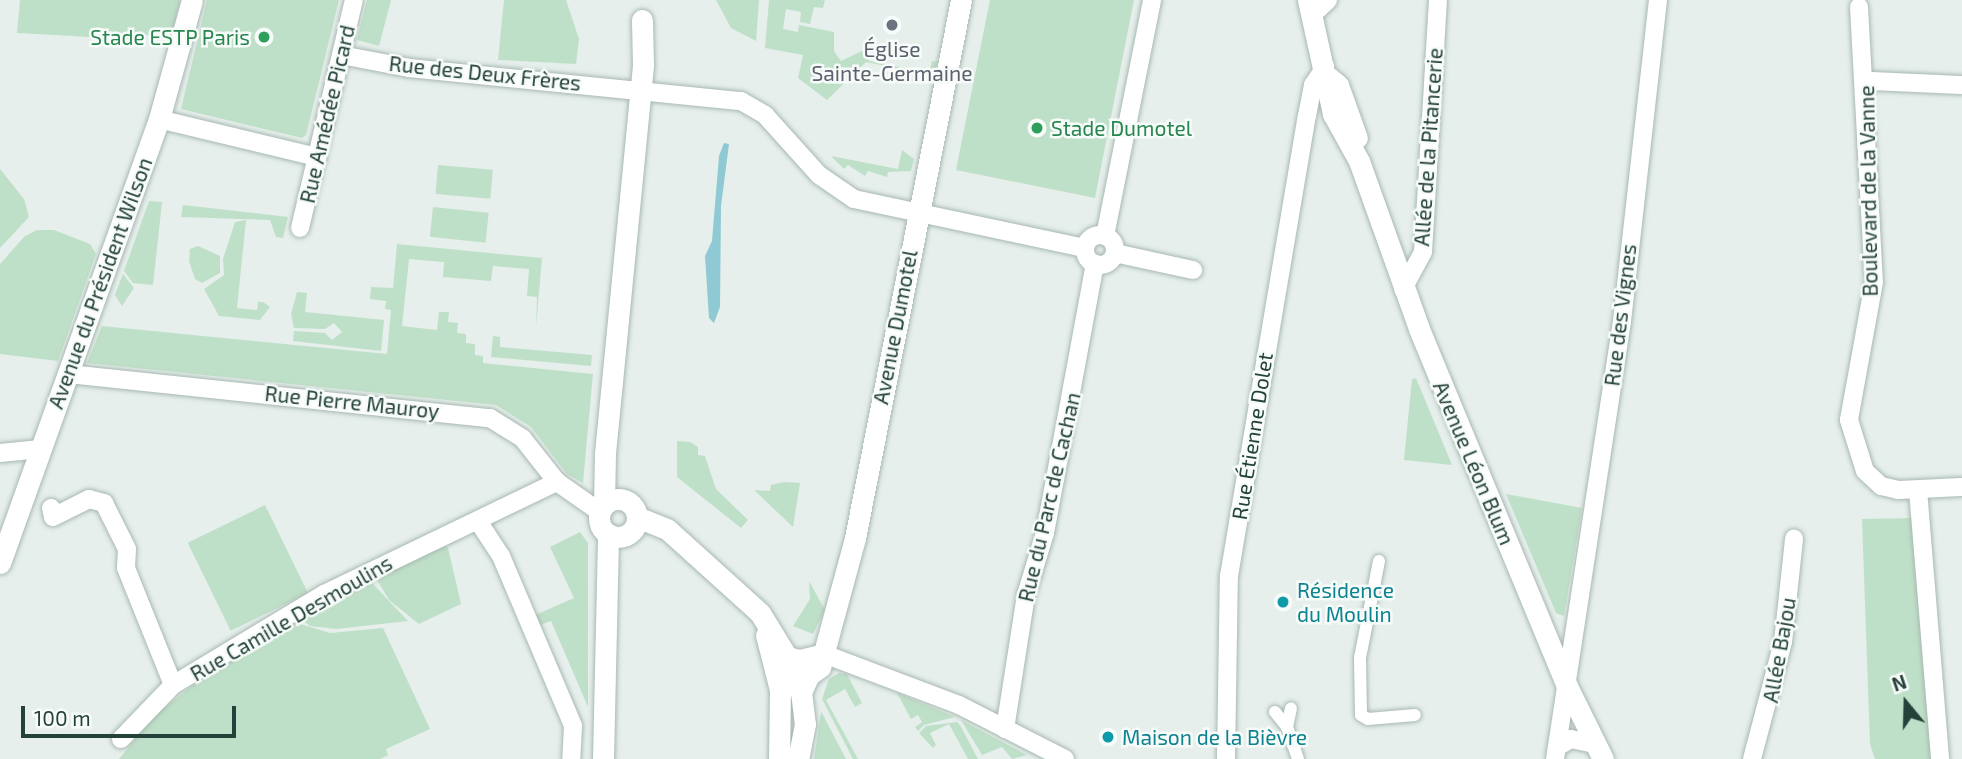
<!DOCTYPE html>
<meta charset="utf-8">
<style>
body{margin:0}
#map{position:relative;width:1962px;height:759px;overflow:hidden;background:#e6efeb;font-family:"Exo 2",sans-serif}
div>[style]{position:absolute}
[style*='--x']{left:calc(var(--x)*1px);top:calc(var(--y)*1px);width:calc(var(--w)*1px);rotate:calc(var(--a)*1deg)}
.green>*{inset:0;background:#bfe0c8;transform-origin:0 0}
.water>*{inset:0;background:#8ec9d4}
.roads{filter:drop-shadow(0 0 2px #a8b8b2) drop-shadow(0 0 2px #a8b8b2)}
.pedestrian>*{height:12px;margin:-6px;padding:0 6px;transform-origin:6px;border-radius:6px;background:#fff}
.minor>*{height:18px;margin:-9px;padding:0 9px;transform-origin:9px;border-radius:9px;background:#fff}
.minor>.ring{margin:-9px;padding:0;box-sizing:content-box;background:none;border:18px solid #fff;border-radius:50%}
.tertiary>*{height:21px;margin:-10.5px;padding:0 10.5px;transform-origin:10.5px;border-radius:10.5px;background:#fff}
.secondary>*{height:21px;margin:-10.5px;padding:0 10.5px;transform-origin:10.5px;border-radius:10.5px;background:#fff}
.secondary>.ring{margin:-10.5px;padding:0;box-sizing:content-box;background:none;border:21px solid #fff;border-radius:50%}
.dots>*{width:19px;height:19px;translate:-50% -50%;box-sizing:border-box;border:4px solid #f7fbf9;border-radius:50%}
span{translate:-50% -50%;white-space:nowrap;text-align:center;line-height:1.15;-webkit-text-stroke:5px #f7fbf9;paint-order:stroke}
.leisure-label{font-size:21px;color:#27864d}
.right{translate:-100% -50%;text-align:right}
.left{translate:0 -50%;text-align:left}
.worship-label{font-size:21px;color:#5b616d}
.street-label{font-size:21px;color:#24423a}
.culture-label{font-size:21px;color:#0d838f}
.north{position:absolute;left:1871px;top:668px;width:70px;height:70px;-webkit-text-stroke:5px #f7fbf9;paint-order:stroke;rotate:341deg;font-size:19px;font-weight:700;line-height:28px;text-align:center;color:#24423a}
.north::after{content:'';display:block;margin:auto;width:24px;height:32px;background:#24423a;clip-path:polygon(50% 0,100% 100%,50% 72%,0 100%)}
.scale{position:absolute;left:21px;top:706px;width:215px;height:32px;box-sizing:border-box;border:4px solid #24423a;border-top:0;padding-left:9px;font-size:21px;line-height:24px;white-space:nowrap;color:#24423a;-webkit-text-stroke:5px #f7fbf9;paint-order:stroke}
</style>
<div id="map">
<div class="green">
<i style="clip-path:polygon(20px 0,180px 0,172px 36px,128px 34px,128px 39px,17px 33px)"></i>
<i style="clip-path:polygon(207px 0,339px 0,306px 135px,302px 138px,181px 109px)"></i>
<i style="clip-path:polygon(367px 0,391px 0,379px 46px,357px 40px)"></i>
<i style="clip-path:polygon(504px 0,566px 0,579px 39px,576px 64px,498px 60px)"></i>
<i style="clip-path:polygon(716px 0,759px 0,756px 41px,731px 28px)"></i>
<i style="clip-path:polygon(769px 0,825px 0,823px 8px,814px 7px,810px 24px,800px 22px,801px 12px,786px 9px,783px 29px,798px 32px,799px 25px,834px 32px,834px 51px,841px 61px,866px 49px,871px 50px,869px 61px,929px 73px,932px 61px,937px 62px,934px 76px,866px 62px,827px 100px,798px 78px,803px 55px,765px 48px)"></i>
<i style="clip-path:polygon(990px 0,1134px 0,1095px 198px,956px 170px)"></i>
<i style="clip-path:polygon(902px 150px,914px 159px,911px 171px,888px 172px,887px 177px,868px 171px,865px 176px,848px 165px,844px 169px,831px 156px,898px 169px)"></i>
<i style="left:438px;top:165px;width:55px;height:29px;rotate:5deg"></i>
<i style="clip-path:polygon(0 169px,24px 199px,29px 217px,0 248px)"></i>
<i style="clip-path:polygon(149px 201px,162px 202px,153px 285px,133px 283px,124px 271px)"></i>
<i style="clip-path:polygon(183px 205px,288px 217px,283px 238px,276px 237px,270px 220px,181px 217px)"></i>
<i style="left:433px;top:207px;width:56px;height:30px;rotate:6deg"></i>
<i style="clip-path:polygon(246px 220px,237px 308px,257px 310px,258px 302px,263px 302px,270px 307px,260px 320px,219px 316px,204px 289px,224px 275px,223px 259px,235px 222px)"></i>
<i style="clip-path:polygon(37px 230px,54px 230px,90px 244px,96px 254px,58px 361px,0 354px,0 264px,25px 236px)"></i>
<i style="clip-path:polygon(397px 244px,542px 258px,536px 327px,537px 297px,527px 296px,529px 269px,493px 266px,491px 281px,443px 277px,444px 262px,409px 259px,402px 326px,437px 330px,439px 312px,449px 312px,448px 322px,458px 323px,457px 333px,466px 334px,466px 343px,475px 344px,475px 355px,483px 356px,483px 363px,593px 374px,583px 483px,567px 474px,531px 427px,496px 405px,87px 363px,102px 326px,387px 354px,391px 310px,385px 309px,386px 301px,370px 299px,371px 287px,393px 288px)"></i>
<i style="clip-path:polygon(198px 246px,220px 256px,220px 273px,202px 283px,195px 279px,189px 261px,190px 249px)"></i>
<i style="clip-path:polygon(123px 274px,134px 288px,122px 306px,115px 295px)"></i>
<i style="clip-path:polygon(297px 292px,307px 293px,305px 312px,384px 320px,381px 351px,293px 341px,294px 331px,325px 333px,332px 340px,342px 332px,334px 323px,325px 329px,294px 328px,291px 314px)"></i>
<i style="clip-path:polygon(493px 336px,500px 337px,500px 347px,592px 355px,591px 366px,491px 357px)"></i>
<i style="clip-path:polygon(1416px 378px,1452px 465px,1404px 460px,1412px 379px)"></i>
<i style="clip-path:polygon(677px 441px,690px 442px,698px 447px,698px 455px,705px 456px,716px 489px,748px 520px,741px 528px,677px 477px)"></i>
<i style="clip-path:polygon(784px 482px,800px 483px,793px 527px,754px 490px,770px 491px,771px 485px)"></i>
<i style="clip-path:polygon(1506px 494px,1582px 508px,1564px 616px,1556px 613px)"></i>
<i style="left:265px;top:505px;width:98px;height:86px;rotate:64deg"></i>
<i style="clip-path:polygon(1912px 518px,1932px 759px,1875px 759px,1870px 744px,1862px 519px)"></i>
<i style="clip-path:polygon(580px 532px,588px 543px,588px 707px,551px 621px,537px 626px,533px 616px,574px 598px,550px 547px)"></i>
<i style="clip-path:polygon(443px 544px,448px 548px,461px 604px,419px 624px,389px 600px,376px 578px)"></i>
<i style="clip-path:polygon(370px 581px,408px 621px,336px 629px,310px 626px,299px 618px)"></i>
<i style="clip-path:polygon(809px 581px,825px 610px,813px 634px,793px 626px,810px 599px)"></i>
<i style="clip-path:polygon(294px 622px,330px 633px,383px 628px,430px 729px,386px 749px,388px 755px,380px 759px,119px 759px,154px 716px,211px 671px)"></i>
<i style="clip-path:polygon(839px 673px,847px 674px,862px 703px,855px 707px,845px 689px,826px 700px,858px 759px,853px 759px,822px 699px,829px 679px)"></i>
<i style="clip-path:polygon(897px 693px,955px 717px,924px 725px,918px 731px,915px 727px,922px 722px,918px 715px,911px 719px)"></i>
<i style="clip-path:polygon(821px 712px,822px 713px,846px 759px,814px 759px)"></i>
<i style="clip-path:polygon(961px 720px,1027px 755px,1012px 759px,1002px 747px,982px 755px)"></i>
<i style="clip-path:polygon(957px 722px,960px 725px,978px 759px,968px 759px,949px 724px,930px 733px,936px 745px,933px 748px,919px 733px,926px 726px)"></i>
</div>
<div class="water">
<i style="clip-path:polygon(724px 143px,729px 144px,721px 206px,720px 307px,714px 323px,709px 318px,705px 256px,712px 241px,719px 156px)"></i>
</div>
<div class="roads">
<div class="pedestrian">
<i style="--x:1379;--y:561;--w:99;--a:101.1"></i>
<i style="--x:1360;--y:658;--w:57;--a:89"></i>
<i style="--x:1361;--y:715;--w:8;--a:30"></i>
<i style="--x:1368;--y:719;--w:47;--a:-4.9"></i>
<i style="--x:1275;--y:712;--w:19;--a:51"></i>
<i style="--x:1287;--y:727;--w:19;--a:-78"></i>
<i style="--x:1287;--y:727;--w:34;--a:71"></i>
</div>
<div class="minor">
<i style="--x:1859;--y:7;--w:275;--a:86.9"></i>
<i style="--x:1874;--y:282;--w:140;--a:100.3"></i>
<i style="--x:1849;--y:420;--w:53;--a:72.6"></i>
<i style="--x:1865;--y:471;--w:22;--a:43"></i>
<i style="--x:1881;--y:486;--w:17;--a:13"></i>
<i style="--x:1898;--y:490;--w:64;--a:-2.7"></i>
<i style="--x:1312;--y:15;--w:22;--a:-43"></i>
<i style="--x:341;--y:55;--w:69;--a:10.8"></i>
<i style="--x:409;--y:68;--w:334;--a:5.7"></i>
<i style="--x:741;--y:101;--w:28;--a:30"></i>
<i style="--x:765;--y:115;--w:81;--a:48"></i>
<i style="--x:819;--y:175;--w:42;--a:34.4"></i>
<i style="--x:854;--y:199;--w:235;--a:12"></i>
<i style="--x:1870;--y:81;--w:92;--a:2.5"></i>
<i style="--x:159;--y:119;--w:163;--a:13.5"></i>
<i style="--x:300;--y:228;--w:234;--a:-76.7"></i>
<i class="ring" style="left:1085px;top:235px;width:12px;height:12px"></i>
<i style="--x:1105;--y:236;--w:241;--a:-78.7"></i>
<i style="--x:1115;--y:253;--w:80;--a:12.3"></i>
<i style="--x:1403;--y:289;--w:42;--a:-61.6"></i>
<i style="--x:1423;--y:252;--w:252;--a:-86.6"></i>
<i style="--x:68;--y:374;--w:424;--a:6"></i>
<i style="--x:490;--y:418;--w:39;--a:32"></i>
<i style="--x:523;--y:439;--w:55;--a:51.7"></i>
<i style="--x:557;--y:482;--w:52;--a:34.9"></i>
<i style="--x:0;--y:453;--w:41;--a:-5.6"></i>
<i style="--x:1918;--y:490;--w:270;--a:85.3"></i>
<i style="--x:51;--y:508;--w:9;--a:77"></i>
<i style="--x:53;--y:517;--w:40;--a:-26.6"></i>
<i style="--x:89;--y:499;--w:16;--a:15"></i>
<i style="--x:104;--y:503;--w:51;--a:63.4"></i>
<i style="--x:127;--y:549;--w:19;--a:93"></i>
<i style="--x:126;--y:568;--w:126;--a:68.1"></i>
<i style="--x:478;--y:521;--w:42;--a:56.7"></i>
<i style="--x:501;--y:556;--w:185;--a:67"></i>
<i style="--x:573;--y:726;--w:33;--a:93"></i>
<i style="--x:824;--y:654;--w:144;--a:20.7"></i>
<i style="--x:959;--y:705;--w:119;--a:27"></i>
<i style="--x:1005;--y:729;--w:136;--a:-81.1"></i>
<i style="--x:1026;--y:595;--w:65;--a:-73"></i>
<i style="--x:1045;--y:533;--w:274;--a:-79.5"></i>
<i style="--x:121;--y:739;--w:75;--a:-46.1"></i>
<i style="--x:173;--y:685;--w:176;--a:-31.1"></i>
<i style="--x:324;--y:594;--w:259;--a:-25.7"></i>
<i style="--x:1557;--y:747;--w:16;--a:-30"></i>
<i style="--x:1571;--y:739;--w:25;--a:12"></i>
<i style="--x:1226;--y:759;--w:183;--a:-89.1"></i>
<i style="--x:1229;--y:576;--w:467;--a:-80.4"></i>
<i style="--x:1307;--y:116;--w:32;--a:-79"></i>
<i style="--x:1313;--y:85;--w:22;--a:-56"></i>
<i style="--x:1555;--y:759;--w:443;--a:-81.3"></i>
<i style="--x:1622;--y:321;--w:323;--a:-83.6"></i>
<i style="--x:1752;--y:759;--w:121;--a:-75.2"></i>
<i style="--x:1783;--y:642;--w:104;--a:-83.9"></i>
</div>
<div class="tertiary">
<i style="--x:0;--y:563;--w:472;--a:-70.3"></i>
<i style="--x:159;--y:119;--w:123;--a:-74.5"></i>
<i style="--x:787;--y:657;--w:12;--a:14"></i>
<i style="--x:799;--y:660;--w:26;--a:-13"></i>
<i style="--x:801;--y:692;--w:19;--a:-65"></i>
<i style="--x:809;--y:675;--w:14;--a:-36"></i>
<i style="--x:820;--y:667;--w:134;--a:-74.8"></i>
<i style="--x:855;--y:538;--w:548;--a:-78.85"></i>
</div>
<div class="secondary">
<i style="--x:1308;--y:0;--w:117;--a:77.6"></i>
<i style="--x:1333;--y:114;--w:54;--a:61"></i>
<i style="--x:1359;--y:161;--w:178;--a:70.3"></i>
<i style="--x:1419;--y:329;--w:386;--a:67.5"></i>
<i style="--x:1567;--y:686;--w:81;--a:63.7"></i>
<i style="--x:1328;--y:77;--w:13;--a:39"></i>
<i style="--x:1338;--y:85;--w:56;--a:70.3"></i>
<i class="ring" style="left:599px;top:499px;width:17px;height:17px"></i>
<i style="--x:604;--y:505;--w:52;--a:-88.9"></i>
<i style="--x:605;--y:453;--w:390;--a:-84.4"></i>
<i style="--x:643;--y:65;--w:45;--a:-91.3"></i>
<i style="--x:637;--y:517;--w:32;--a:22"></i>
<i style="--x:667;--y:529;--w:125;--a:42.1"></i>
<i style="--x:760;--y:613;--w:52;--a:58.5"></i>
<i style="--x:787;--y:657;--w:38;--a:68"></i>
<i style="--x:801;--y:692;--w:32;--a:83"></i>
<i style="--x:805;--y:724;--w:36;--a:101"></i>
<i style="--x:766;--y:635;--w:57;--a:75.7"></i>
<i style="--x:780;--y:690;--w:69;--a:90.8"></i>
<i style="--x:603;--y:759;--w:225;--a:-88.7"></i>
</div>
</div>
<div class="dots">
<i style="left:892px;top:25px;background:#6b7280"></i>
<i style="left:264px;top:37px;background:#2e9e5b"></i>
<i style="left:1037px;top:128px;background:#2e9e5b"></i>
<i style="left:1283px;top:602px;background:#0f9aa8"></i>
<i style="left:1108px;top:737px;background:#0f9aa8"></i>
</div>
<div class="leisure-label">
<span class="right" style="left:250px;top:37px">Stade ESTP Paris</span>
<span class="left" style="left:1051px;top:128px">Stade Dumotel</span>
</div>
<div class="worship-label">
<span style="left:892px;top:61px">Église<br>Sainte-Germaine</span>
</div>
<div class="street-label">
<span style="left:485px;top:73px;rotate:6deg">Rue des Deux Frères</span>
<span style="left:327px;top:114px;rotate:-77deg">Rue Amédée Picard</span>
<span style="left:1428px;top:147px;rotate:-86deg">Allée de la Pitancerie</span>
<span style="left:1868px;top:191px;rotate:-91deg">Boulevard de la Vanne</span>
<span style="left:100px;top:283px;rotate:-70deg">Avenue du Président Wilson</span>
<span style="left:1620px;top:315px;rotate:-83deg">Rue des Vignes</span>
<span style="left:895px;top:327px;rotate:-79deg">Avenue Dumotel</span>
<span style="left:352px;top:402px;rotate:6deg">Rue Pierre Mauroy</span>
<span style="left:1252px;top:436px;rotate:-81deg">Rue Étienne Dolet</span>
<span style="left:1474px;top:463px;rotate:67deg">Avenue Léon Blum</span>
<span style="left:1049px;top:497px;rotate:-77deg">Rue du Parc de Cachan</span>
<span style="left:291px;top:618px;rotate:-30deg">Rue Camille Desmoulins</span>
<span style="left:1779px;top:650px;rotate:-80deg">Allée Bajou</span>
</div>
<div class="culture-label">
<span class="left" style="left:1297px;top:602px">Résidence<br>du Moulin</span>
<span class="left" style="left:1122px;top:737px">Maison de la Bièvre</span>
</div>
<div class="north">N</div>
<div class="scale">100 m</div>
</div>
